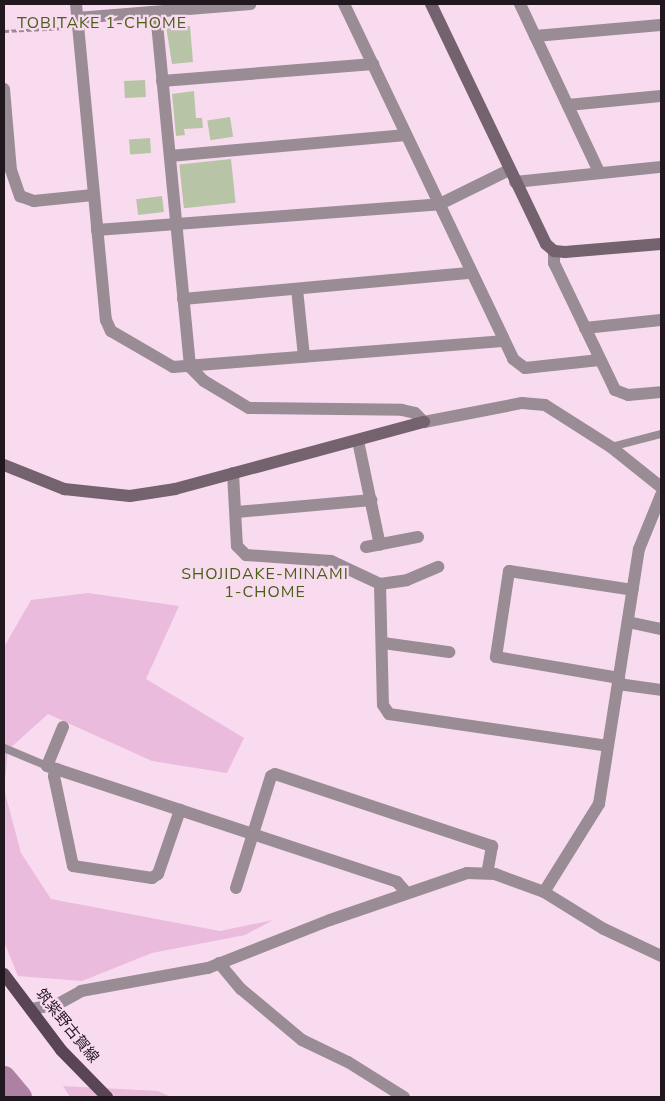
<!DOCTYPE html>
<meta charset="utf-8">
<style>
body{margin:0}
#map{position:relative;width:665px;height:1101px;overflow:hidden;background:#f9dbf0;font-family:"Nunito Sans","Noto Sans JP",sans-serif}
div>[style]{position:absolute}
[style*='--x']{left:calc(var(--x)*1px);top:calc(var(--y)*1px);width:calc(var(--w)*1px);rotate:calc(var(--a)*1deg)}
.green>*{inset:0;background:#eabbdc}
.river>*{height:24px;margin:-12px;padding:0 12px;transform-origin:12px;border-radius:12px;background:#ae80a1}
.building>*{inset:0;background:#b8c4a6;transform-origin:0 0}
.path>*{height:2.5px;margin-top:-1.25px;transform-origin:0;background:repeating-linear-gradient(90deg,#9c8795 0 5px,transparent 0 7.5px)}
.lane>*{height:8px;margin:-4px;padding:0 4px;transform-origin:4px;border-radius:4px;background:#998c95}
.street>*{height:12px;margin:-6px;padding:0 6px;transform-origin:6px;border-radius:6px;background:#998c95}
.secondary>*{height:12px;margin:-6px;padding:0 6px;transform-origin:6px;border-radius:6px;background:#74626f}
.primary>*{height:12px;margin:-6px;padding:0 6px;transform-origin:6px;border-radius:6px;background:#5a4554}
span{translate:-50% -50%;white-space:nowrap;text-align:center;line-height:1.15;-webkit-text-stroke:4.5px #f9dbf0;paint-order:stroke}
.street-label{font-size:15px;color:#21171e}
.neighbourhood-label{font-size:16px;color:#495f17;letter-spacing:1px}
.frame{position:absolute;inset:0;border:5px solid #21171e;pointer-events:none}
</style>
<div id="map">
<div class="green">
<i style="clip-path:polygon(88px 593px,179px 606px,146px 679px,244px 738px,227px 773px,152px 761px,48px 714px,8px 750px,4px 789px,21px 853px,51px 899px,220px 931px,273px 920px,245px 935px,152px 953px,82px 981px,18px 976px,4px 942px,4px 647px,31px 600px)"></i>
<i style="clip-path:polygon(63px 1086px,158px 1091px,171px 1097px,70px 1097px)"></i>
</div>
<div class="river">
<i style="--x:4;--y:1078;--w:25;--a:50"></i>
</div>
<div class="building">
<i style="clip-path:polygon(185px 17px,186px 26px,190px 26px,193px 62px,172px 64px,165px 20px)"></i>
<i style="left:145px;top:80px;width:17px;height:21px;rotate:87deg"></i>
<i style="clip-path:polygon(194px 91px,196px 118px,202px 118px,203px 128px,184px 129px,185px 135px,176px 136px,172px 94px)"></i>
<i style="left:230px;top:117px;width:20px;height:23px;rotate:81deg"></i>
<i style="left:150px;top:138px;width:15px;height:21px;rotate:86deg"></i>
<i style="left:231px;top:159px;width:44px;height:52px;rotate:84deg"></i>
<i style="left:162px;top:196px;width:16px;height:26px;rotate:83deg"></i>
</div>
<div class="path">
<i style="--x:4;--y:31;--w:63;--a:-2.7"></i>
</div>
<div class="lane">
<i style="--x:611;--y:447;--w:52;--a:-14.6"></i>
<i style="--x:4;--y:748;--w:47;--a:22.7"></i>
</div>
<div class="street">
<i style="--x:76;--y:4;--w:317;--a:84.6"></i>
<i style="--x:106;--y:320;--w:12;--a:66"></i>
<i style="--x:111;--y:331;--w:72;--a:30.1"></i>
<i style="--x:173;--y:367;--w:330;--a:-4.5"></i>
<i style="--x:344;--y:4;--w:393;--a:64.5"></i>
<i style="--x:513;--y:359;--w:15;--a:37"></i>
<i style="--x:525;--y:368;--w:75;--a:-6.1"></i>
<i style="--x:520;--y:4;--w:186;--a:64.8"></i>
<i style="--x:156;--y:13;--w:356;--a:84.5"></i>
<i style="--x:190;--y:367;--w:20;--a:45"></i>
<i style="--x:204;--y:381;--w:52;--a:31"></i>
<i style="--x:249;--y:408;--w:153;--a:0.7"></i>
<i style="--x:402;--y:410;--w:13;--a:13"></i>
<i style="--x:415;--y:413;--w:13;--a:45"></i>
<i style="--x:424;--y:422;--w:100;--a:-11"></i>
<i style="--x:522;--y:403;--w:23;--a:5"></i>
<i style="--x:545;--y:405;--w:78;--a:32.5"></i>
<i style="--x:611;--y:447;--w:64;--a:38.7"></i>
<i style="--x:77;--y:18;--w:174;--a:-4.6"></i>
<i style="--x:535;--y:36;--w:126;--a:-5"></i>
<i style="--x:162;--y:81;--w:212;--a:-4.6"></i>
<i style="--x:4;--y:89;--w:81;--a:85.1"></i>
<i style="--x:11;--y:170;--w:28;--a:71"></i>
<i style="--x:20;--y:196;--w:15;--a:20"></i>
<i style="--x:34;--y:201;--w:59;--a:-5.8"></i>
<i style="--x:568;--y:105;--w:93;--a:-5.5"></i>
<i style="--x:170;--y:156;--w:237;--a:-5.1"></i>
<i style="--x:515;--y:182;--w:147;--a:-5.9"></i>
<i style="--x:97;--y:230;--w:344;--a:-4.3"></i>
<i style="--x:440;--y:204;--w:77;--a:-26.2"></i>
<i style="--x:554;--y:251;--w:12;--a:90"></i>
<i style="--x:554;--y:263;--w:141;--a:64.3"></i>
<i style="--x:615;--y:390;--w:14;--a:21"></i>
<i style="--x:628;--y:395;--w:33;--a:-5"></i>
<i style="--x:297;--y:289;--w:68;--a:84.1"></i>
<i style="--x:183;--y:299;--w:289;--a:-5.2"></i>
<i style="--x:585;--y:328;--w:76;--a:-6"></i>
<i style="--x:358;--y:441;--w:106;--a:78.1"></i>
<i style="--x:233;--y:473;--w:73;--a:86.9"></i>
<i style="--x:237;--y:546;--w:13;--a:45"></i>
<i style="--x:246;--y:555;--w:85;--a:4"></i>
<i style="--x:331;--y:561;--w:54;--a:25.1"></i>
<i style="--x:380;--y:584;--w:121;--a:88.6"></i>
<i style="--x:383;--y:705;--w:11;--a:56"></i>
<i style="--x:389;--y:714;--w:221;--a:8.3"></i>
<i style="--x:237;--y:512;--w:135;--a:-5.1"></i>
<i style="--x:366;--y:547;--w:53;--a:-10.9"></i>
<i style="--x:380;--y:584;--w:27;--a:-8"></i>
<i style="--x:407;--y:580;--w:34;--a:-23"></i>
<i style="--x:628;--y:622;--w:34;--a:12"></i>
<i style="--x:383;--y:643;--w:67;--a:7.8"></i>
<i style="--x:619;--y:678;--w:125;--a:-170.3"></i>
<i style="--x:496;--y:657;--w:87;--a:-81.4"></i>
<i style="--x:509;--y:571;--w:125;--a:8.7"></i>
<i style="--x:618;--y:684;--w:43;--a:7.9"></i>
<i style="--x:63;--y:727;--w:42;--a:112.3"></i>
<i style="--x:47;--y:766;--w:369;--a:18.3"></i>
<i style="--x:397;--y:882;--w:13;--a:48"></i>
<i style="--x:57;--y:769;--w:8;--a:113"></i>
<i style="--x:54;--y:776;--w:92;--a:78.1"></i>
<i style="--x:73;--y:866;--w:80;--a:8.6"></i>
<i style="--x:152;--y:878;--w:7;--a:-34"></i>
<i style="--x:158;--y:874;--w:68;--a:-71"></i>
<i style="--x:236;--y:888;--w:117;--a:-72.6"></i>
<i style="--x:271;--y:776;--w:4;--a:-27"></i>
<i style="--x:275;--y:774;--w:229;--a:18.4"></i>
<i style="--x:492;--y:846;--w:27;--a:100"></i>
<i style="--x:544;--y:892;--w:104;--a:-58"></i>
<i style="--x:599;--y:804;--w:258;--a:-81.1"></i>
<i style="--x:639;--y:549;--w:58;--a:-67.8"></i>
<i style="--x:219;--y:963;--w:34;--a:50"></i>
<i style="--x:241;--y:989;--w:80;--a:39.9"></i>
<i style="--x:302;--y:1040;--w:51;--a:25.6"></i>
<i style="--x:348;--y:1062;--w:66;--a:32"></i>
<i style="--x:31;--y:1009;--w:27;--a:-10"></i>
<i style="--x:58;--y:1004;--w:26;--a:-29"></i>
<i style="--x:81;--y:991;--w:129;--a:-10.3"></i>
<i style="--x:208;--y:968;--w:131;--a:-21.5"></i>
<i style="--x:330;--y:920;--w:145;--a:-18.9"></i>
<i style="--x:467;--y:873;--w:28;--a:2"></i>
<i style="--x:495;--y:874;--w:52;--a:20.2"></i>
<i style="--x:544;--y:892;--w:70;--a:31.7"></i>
<i style="--x:604;--y:929;--w:63;--a:25.3"></i>
</div>
<div class="secondary">
<i style="--x:431;--y:4;--w:266;--a:64.4"></i>
<i style="--x:546;--y:244;--w:11;--a:41"></i>
<i style="--x:554;--y:251;--w:11;--a:5"></i>
<i style="--x:565;--y:252;--w:96;--a:-4.8"></i>
<i style="--x:4;--y:465;--w:65;--a:21.8"></i>
<i style="--x:64;--y:489;--w:66;--a:6.1"></i>
<i style="--x:130;--y:496;--w:46;--a:-8.8"></i>
<i style="--x:175;--y:489;--w:258;--a:-15.1"></i>
</div>
<div class="primary">
<i style="--x:4;--y:974;--w:95;--a:53.1"></i>
<i style="--x:61;--y:1050;--w:66;--a:45.6"></i>
</div>
<div class="street-label">
<span style="left:67px;top:1026px;rotate:51deg">筑紫野古賀線</span>
</div>
<div class="neighbourhood-label">
<span style="left:102px;top:23px">TOBITAKE 1-CHOME</span>
<span style="left:265px;top:583px">SHOJIDAKE-MINAMI<br>1-CHOME</span>
</div>
<div class="frame"></div>
</div>
